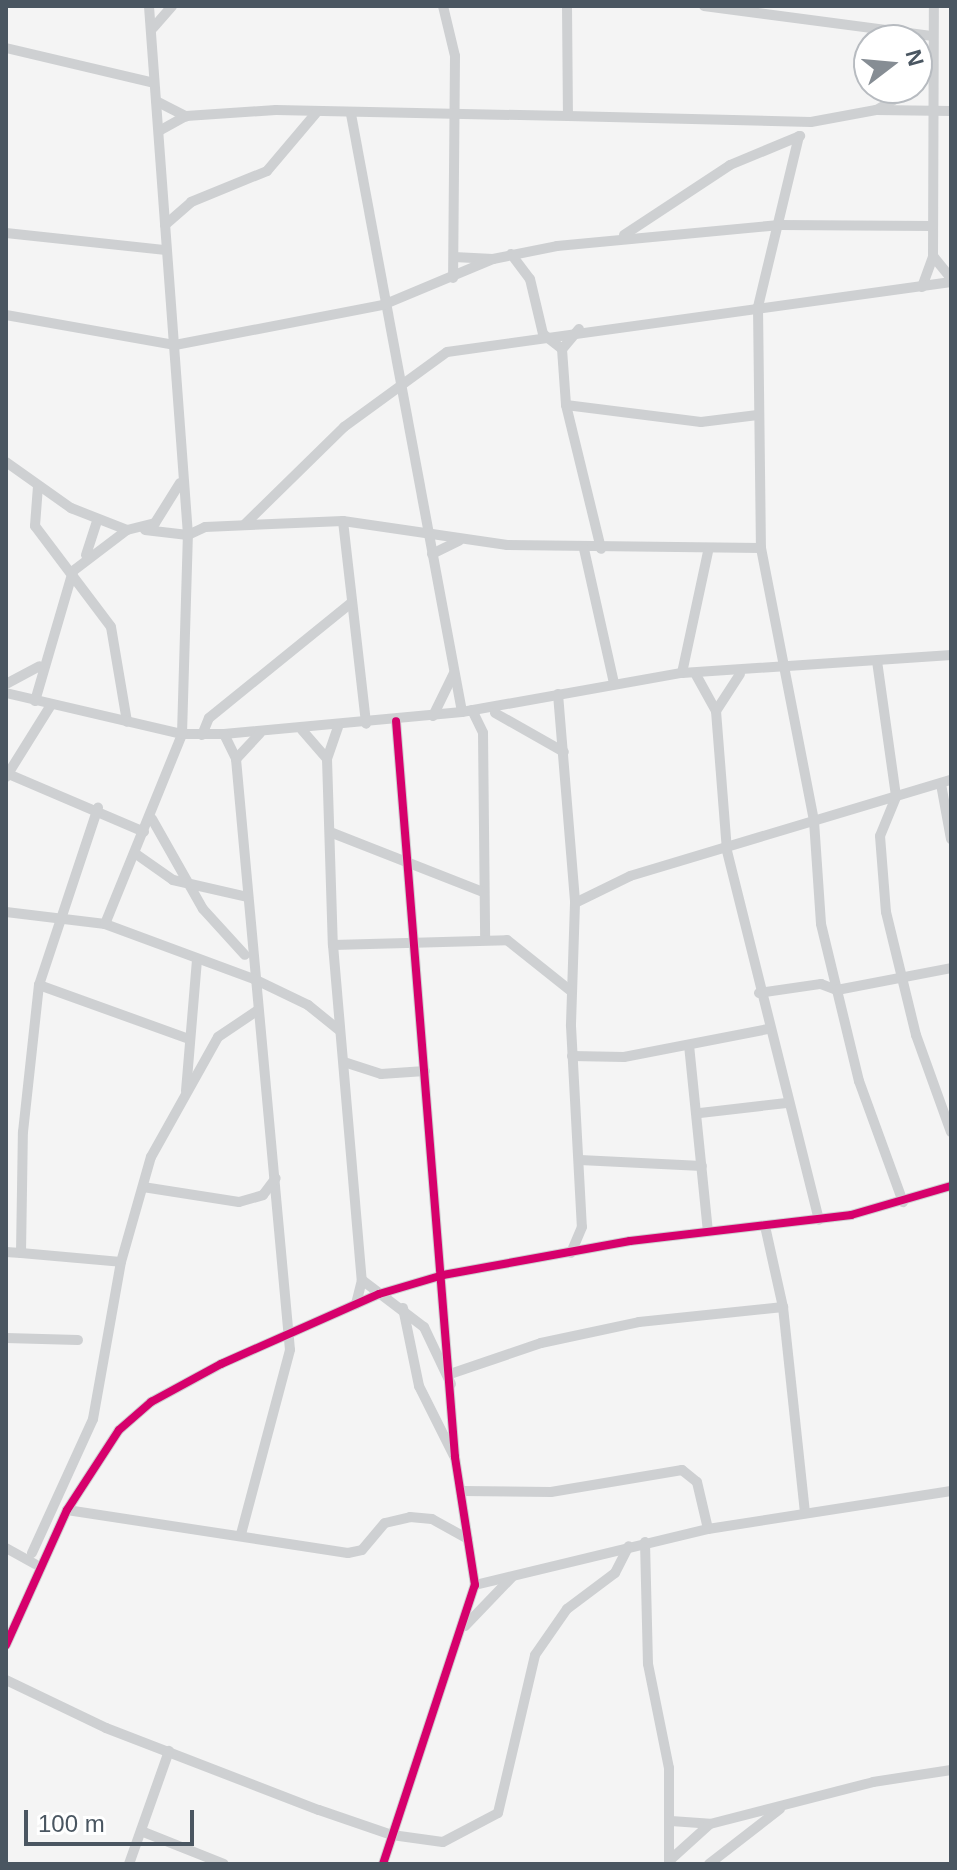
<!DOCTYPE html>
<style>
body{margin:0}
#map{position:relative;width:957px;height:1870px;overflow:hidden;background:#f4f4f4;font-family:Helvetica,sans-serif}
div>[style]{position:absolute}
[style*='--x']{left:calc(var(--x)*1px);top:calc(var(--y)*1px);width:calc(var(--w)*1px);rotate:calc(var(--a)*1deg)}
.minor>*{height:10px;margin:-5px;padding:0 5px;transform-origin:5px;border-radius:5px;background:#ced0d2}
.cycleway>*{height:8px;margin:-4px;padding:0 4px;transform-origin:4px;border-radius:4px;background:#d6006c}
span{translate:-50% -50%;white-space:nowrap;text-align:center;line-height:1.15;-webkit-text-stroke:8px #fff;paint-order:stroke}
.frame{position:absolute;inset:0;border:8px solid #4a5661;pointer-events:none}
.north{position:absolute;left:853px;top:24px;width:80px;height:80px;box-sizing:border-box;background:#fff;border:2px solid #b7bbc0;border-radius:50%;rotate:74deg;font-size:22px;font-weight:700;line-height:32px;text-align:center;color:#4a5661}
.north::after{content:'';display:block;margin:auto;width:28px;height:36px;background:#868d94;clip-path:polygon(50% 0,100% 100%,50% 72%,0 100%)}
.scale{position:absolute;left:24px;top:1810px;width:170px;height:36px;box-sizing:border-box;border:4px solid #4a5661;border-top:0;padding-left:10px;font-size:24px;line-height:28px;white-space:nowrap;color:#4a5661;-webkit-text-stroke:6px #fff;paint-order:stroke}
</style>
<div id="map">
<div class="minor">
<i style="--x:443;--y:6;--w:51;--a:76.5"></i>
<i style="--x:455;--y:56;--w:222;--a:90.5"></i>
<i style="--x:567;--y:6;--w:110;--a:89.5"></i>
<i style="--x:568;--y:116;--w:243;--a:1.4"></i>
<i style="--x:811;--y:122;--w:66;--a:-10.5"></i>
<i style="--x:876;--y:110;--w:75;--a:0.8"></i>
<i style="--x:704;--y:6;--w:231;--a:7.5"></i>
<i style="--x:153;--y:28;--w:29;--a:-49"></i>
<i style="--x:6;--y:48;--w:152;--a:13.3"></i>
<i style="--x:156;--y:101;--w:34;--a:27"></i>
<i style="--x:878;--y:109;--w:43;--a:-29.6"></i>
<i style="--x:351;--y:114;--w:608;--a:79.48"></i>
<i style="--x:159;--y:131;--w:31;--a:-29"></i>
<i style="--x:186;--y:116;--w:90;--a:-3.8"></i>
<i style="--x:276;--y:110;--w:292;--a:1.2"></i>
<i style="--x:799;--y:136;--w:176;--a:103.5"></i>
<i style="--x:758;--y:307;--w:241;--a:89.3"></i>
<i style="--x:761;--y:548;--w:278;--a:79"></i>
<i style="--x:814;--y:821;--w:103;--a:86.1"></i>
<i style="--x:821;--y:924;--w:162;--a:76.4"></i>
<i style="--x:859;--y:1081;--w:129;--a:70"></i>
<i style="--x:165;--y:225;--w:35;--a:-41"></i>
<i style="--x:191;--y:202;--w:82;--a:-22.2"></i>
<i style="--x:267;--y:171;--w:76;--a:-49.8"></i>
<i style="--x:6;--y:233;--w:161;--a:6.1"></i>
<i style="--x:624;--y:235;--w:127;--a:-33.4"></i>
<i style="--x:730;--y:165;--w:76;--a:-22.5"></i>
<i style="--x:511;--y:254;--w:31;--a:53"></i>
<i style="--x:530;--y:279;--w:57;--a:76.7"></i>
<i style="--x:543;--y:334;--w:24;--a:38"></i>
<i style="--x:933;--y:256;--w:28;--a:51"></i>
<i style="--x:454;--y:257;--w:39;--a:3"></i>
<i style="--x:922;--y:287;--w:33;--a:-70"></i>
<i style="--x:933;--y:256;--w:250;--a:-89.8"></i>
<i style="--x:6;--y:315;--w:172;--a:10.1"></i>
<i style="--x:175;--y:345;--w:212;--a:-10.9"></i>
<i style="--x:383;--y:305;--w:119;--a:-22.7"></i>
<i style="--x:493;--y:259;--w:65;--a:-11.5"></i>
<i style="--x:557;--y:246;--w:224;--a:-5.4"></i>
<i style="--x:780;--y:225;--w:152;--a:0.4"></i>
<i style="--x:579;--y:329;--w:26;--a:130"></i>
<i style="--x:562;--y:349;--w:56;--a:85.9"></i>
<i style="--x:566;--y:405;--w:148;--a:76.3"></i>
<i style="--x:566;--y:405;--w:136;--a:7.2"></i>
<i style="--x:701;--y:422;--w:57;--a:-7"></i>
<i style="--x:6;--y:462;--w:80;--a:35.3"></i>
<i style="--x:71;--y:508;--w:60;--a:21.4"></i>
<i style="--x:127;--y:530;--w:29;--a:-14"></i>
<i style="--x:155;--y:523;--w:47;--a:-58"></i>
<i style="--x:38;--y:486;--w:40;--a:94.3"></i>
<i style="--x:35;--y:526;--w:126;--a:53"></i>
<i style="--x:111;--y:627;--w:96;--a:80.4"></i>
<i style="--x:343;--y:521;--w:204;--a:83.5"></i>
<i style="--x:245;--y:524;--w:139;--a:-44.4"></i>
<i style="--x:344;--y:427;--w:127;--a:-36.1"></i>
<i style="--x:447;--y:352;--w:509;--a:-7.91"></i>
<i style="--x:145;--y:530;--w:43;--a:6.6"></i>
<i style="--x:188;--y:535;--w:19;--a:-25"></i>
<i style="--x:205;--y:527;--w:138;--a:-2.5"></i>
<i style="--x:343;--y:521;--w:166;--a:8.3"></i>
<i style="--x:507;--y:545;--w:254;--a:0.7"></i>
<i style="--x:584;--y:549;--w:137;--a:77.4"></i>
<i style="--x:432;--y:554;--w:30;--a:-26"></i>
<i style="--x:86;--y:555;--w:36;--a:-72"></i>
<i style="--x:877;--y:661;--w:137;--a:82"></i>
<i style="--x:896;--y:797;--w:42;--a:112.3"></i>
<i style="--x:880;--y:836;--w:76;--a:85.5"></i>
<i style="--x:886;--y:912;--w:127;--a:76.3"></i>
<i style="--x:916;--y:1035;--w:103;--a:70.2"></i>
<i style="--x:682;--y:673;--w:124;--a:-77.9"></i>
<i style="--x:695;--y:673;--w:43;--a:61.1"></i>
<i style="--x:716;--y:711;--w:140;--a:85.5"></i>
<i style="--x:727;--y:851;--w:380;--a:76"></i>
<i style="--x:6;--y:684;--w:38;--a:-28"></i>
<i style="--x:6;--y:693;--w:181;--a:13.1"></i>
<i style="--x:182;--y:734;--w:42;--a:0"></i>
<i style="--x:224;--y:734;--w:239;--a:-5.3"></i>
<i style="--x:462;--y:712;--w:223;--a:-10.1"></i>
<i style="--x:682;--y:673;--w:270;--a:-3.8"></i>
<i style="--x:558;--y:694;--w:210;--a:85.3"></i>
<i style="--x:575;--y:903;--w:123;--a:91.9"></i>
<i style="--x:571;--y:1026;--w:201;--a:86.9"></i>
<i style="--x:582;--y:1227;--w:28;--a:113"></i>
<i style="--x:35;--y:701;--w:135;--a:-73.7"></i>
<i style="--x:73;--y:571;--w:68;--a:-37.2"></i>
<i style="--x:472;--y:710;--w:25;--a:64"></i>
<i style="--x:483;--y:733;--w:206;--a:89.4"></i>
<i style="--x:716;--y:711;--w:44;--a:-57"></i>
<i style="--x:495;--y:713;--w:79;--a:29.5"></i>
<i style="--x:433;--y:716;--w:48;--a:-64"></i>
<i style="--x:338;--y:727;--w:34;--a:109"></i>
<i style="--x:327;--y:759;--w:186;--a:88.2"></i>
<i style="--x:333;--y:945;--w:336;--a:85.1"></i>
<i style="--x:362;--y:1280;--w:25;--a:104"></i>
<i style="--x:302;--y:730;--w:38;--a:49"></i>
<i style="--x:224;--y:734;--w:28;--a:64"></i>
<i style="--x:236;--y:759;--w:593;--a:84.78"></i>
<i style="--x:290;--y:1350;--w:190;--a:104.9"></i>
<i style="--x:202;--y:735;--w:18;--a:-68"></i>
<i style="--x:209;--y:718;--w:183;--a:-39"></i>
<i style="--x:236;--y:759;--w:35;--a:-47"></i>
<i style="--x:6;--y:773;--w:150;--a:23.1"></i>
<i style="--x:6;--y:777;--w:85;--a:-58"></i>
<i style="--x:941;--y:784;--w:56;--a:79.7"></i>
<i style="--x:152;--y:819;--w:103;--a:60.5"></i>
<i style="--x:203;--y:909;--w:62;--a:47.6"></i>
<i style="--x:330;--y:832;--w:164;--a:21.4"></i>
<i style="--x:136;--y:854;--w:45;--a:35.1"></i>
<i style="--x:173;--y:880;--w:77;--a:12.8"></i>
<i style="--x:575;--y:903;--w:61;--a:-26.1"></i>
<i style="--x:630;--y:876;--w:335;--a:-16.7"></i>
<i style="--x:6;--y:912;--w:100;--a:6.9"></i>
<i style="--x:105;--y:924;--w:159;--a:20.3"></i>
<i style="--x:254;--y:979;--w:60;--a:25.7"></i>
<i style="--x:308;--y:1005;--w:40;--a:39"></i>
<i style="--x:105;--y:924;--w:205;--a:-67.9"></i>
<i style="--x:182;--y:734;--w:199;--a:-88.3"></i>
<i style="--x:188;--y:535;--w:530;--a:-94.22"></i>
<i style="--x:333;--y:945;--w:174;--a:-1.6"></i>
<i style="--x:507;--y:940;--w:82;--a:38.6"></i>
<i style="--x:39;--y:985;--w:159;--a:19.8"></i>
<i style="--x:759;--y:993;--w:63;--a:-8.3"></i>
<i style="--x:821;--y:984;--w:17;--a:21"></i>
<i style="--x:837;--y:990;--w:116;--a:-10.9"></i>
<i style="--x:689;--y:1045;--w:187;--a:84.2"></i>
<i style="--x:572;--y:1056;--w:52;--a:1.1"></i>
<i style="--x:624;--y:1057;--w:147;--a:-11"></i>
<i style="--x:344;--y:1062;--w:39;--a:18"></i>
<i style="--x:381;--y:1074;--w:44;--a:-3.9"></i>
<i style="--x:186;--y:1091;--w:130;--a:-85.2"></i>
<i style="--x:700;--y:1113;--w:87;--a:-6.6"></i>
<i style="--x:580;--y:1160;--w:122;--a:2.8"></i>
<i style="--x:143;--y:1187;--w:97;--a:8.9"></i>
<i style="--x:239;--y:1202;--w:25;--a:-16"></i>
<i style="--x:263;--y:1195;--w:21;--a:-53"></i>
<i style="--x:765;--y:1226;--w:83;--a:77.5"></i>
<i style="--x:783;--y:1307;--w:207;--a:83.9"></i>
<i style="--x:6;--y:1252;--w:15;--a:4"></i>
<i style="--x:21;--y:1253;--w:121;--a:-89.1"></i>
<i style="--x:23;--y:1132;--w:148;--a:-83.8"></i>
<i style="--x:39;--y:985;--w:187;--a:-71.6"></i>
<i style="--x:21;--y:1253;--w:100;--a:5.1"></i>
<i style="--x:362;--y:1280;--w:78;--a:37.2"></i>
<i style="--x:424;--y:1327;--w:63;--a:64.7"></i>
<i style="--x:403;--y:1308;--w:80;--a:78.4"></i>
<i style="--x:419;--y:1386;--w:78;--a:63.4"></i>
<i style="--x:6;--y:1338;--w:72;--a:1.6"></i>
<i style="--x:453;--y:1373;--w:93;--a:-18.8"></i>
<i style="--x:541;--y:1343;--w:100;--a:-12.1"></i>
<i style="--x:639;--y:1322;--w:145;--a:-5.9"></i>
<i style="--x:462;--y:1491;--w:89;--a:0.6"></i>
<i style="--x:551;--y:1492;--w:133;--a:-9.5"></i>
<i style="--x:682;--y:1470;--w:19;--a:39"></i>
<i style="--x:697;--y:1482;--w:48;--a:76.8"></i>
<i style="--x:67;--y:1510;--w:284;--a:8.7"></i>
<i style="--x:348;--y:1553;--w:14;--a:-12"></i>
<i style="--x:362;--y:1550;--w:35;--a:-50"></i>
<i style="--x:385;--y:1523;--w:26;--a:-13"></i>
<i style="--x:410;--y:1517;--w:22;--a:5"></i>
<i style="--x:432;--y:1519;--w:41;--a:29.1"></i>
<i style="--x:645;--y:1542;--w:122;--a:88.6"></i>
<i style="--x:648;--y:1664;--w:106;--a:78.6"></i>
<i style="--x:669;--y:1768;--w:96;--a:90"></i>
<i style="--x:6;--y:1548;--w:33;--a:29"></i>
<i style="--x:32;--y:1553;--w:147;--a:-65.5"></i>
<i style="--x:93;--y:1419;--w:159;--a:-79.9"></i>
<i style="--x:121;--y:1262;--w:109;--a:-74.1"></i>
<i style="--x:151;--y:1157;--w:137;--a:-60.8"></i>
<i style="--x:218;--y:1037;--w:48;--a:-34"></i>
<i style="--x:475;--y:1585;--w:240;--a:-13.5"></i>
<i style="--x:708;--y:1529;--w:246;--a:-8.9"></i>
<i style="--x:465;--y:1626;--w:68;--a:-46.2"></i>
<i style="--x:6;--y:1645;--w:148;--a:-65.7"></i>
<i style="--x:67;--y:1510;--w:95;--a:-57"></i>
<i style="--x:119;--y:1430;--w:43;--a:-41.2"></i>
<i style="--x:151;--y:1402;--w:80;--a:-28.5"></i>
<i style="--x:221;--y:1364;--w:173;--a:-23.9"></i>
<i style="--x:379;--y:1294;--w:67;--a:-16.5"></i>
<i style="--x:443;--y:1275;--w:190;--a:-10.3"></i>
<i style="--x:630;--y:1241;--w:223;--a:-6.7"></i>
<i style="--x:851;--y:1215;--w:104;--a:-16.2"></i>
<i style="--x:6;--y:1680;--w:111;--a:25.6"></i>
<i style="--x:106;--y:1728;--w:228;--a:21.1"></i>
<i style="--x:319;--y:1810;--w:77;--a:18.9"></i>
<i style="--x:392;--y:1835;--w:51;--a:7.8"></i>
<i style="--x:443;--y:1842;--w:62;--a:-27.8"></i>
<i style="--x:498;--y:1813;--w:162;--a:-76.8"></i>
<i style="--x:535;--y:1655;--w:56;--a:-55.2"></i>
<i style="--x:567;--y:1609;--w:60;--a:-36.9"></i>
<i style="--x:615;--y:1573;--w:30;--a:-63"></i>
<i style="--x:671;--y:1821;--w:39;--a:4"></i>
<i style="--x:710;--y:1824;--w:168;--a:-14.4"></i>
<i style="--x:873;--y:1782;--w:79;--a:-8.7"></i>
<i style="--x:141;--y:1831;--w:89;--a:21.7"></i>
<i style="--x:669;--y:1861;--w:55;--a:-42.1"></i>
<i style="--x:129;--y:1864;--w:120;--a:-70.5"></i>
<i style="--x:383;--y:1864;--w:294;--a:-71.8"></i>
<i style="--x:475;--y:1585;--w:130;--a:-98.9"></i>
<i style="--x:455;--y:1457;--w:738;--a:-94.58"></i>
<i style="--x:709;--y:1864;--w:90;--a:-37.8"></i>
</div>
<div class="cycleway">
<i style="--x:6;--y:1645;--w:148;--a:-65.7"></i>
<i style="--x:67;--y:1510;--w:95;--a:-57"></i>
<i style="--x:119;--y:1430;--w:43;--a:-41.2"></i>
<i style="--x:151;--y:1402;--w:80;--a:-28.5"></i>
<i style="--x:221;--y:1364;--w:173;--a:-23.9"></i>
<i style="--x:379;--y:1294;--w:67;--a:-16.5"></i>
<i style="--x:443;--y:1275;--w:190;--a:-10.3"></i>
<i style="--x:630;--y:1241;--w:223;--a:-6.7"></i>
<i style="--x:851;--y:1215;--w:104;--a:-16.2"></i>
<i style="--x:383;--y:1864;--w:294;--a:-71.8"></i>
<i style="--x:475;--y:1585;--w:130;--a:-98.9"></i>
<i style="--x:455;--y:1457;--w:738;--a:-94.58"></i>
</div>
<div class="frame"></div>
<div class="north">N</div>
<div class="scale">100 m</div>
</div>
